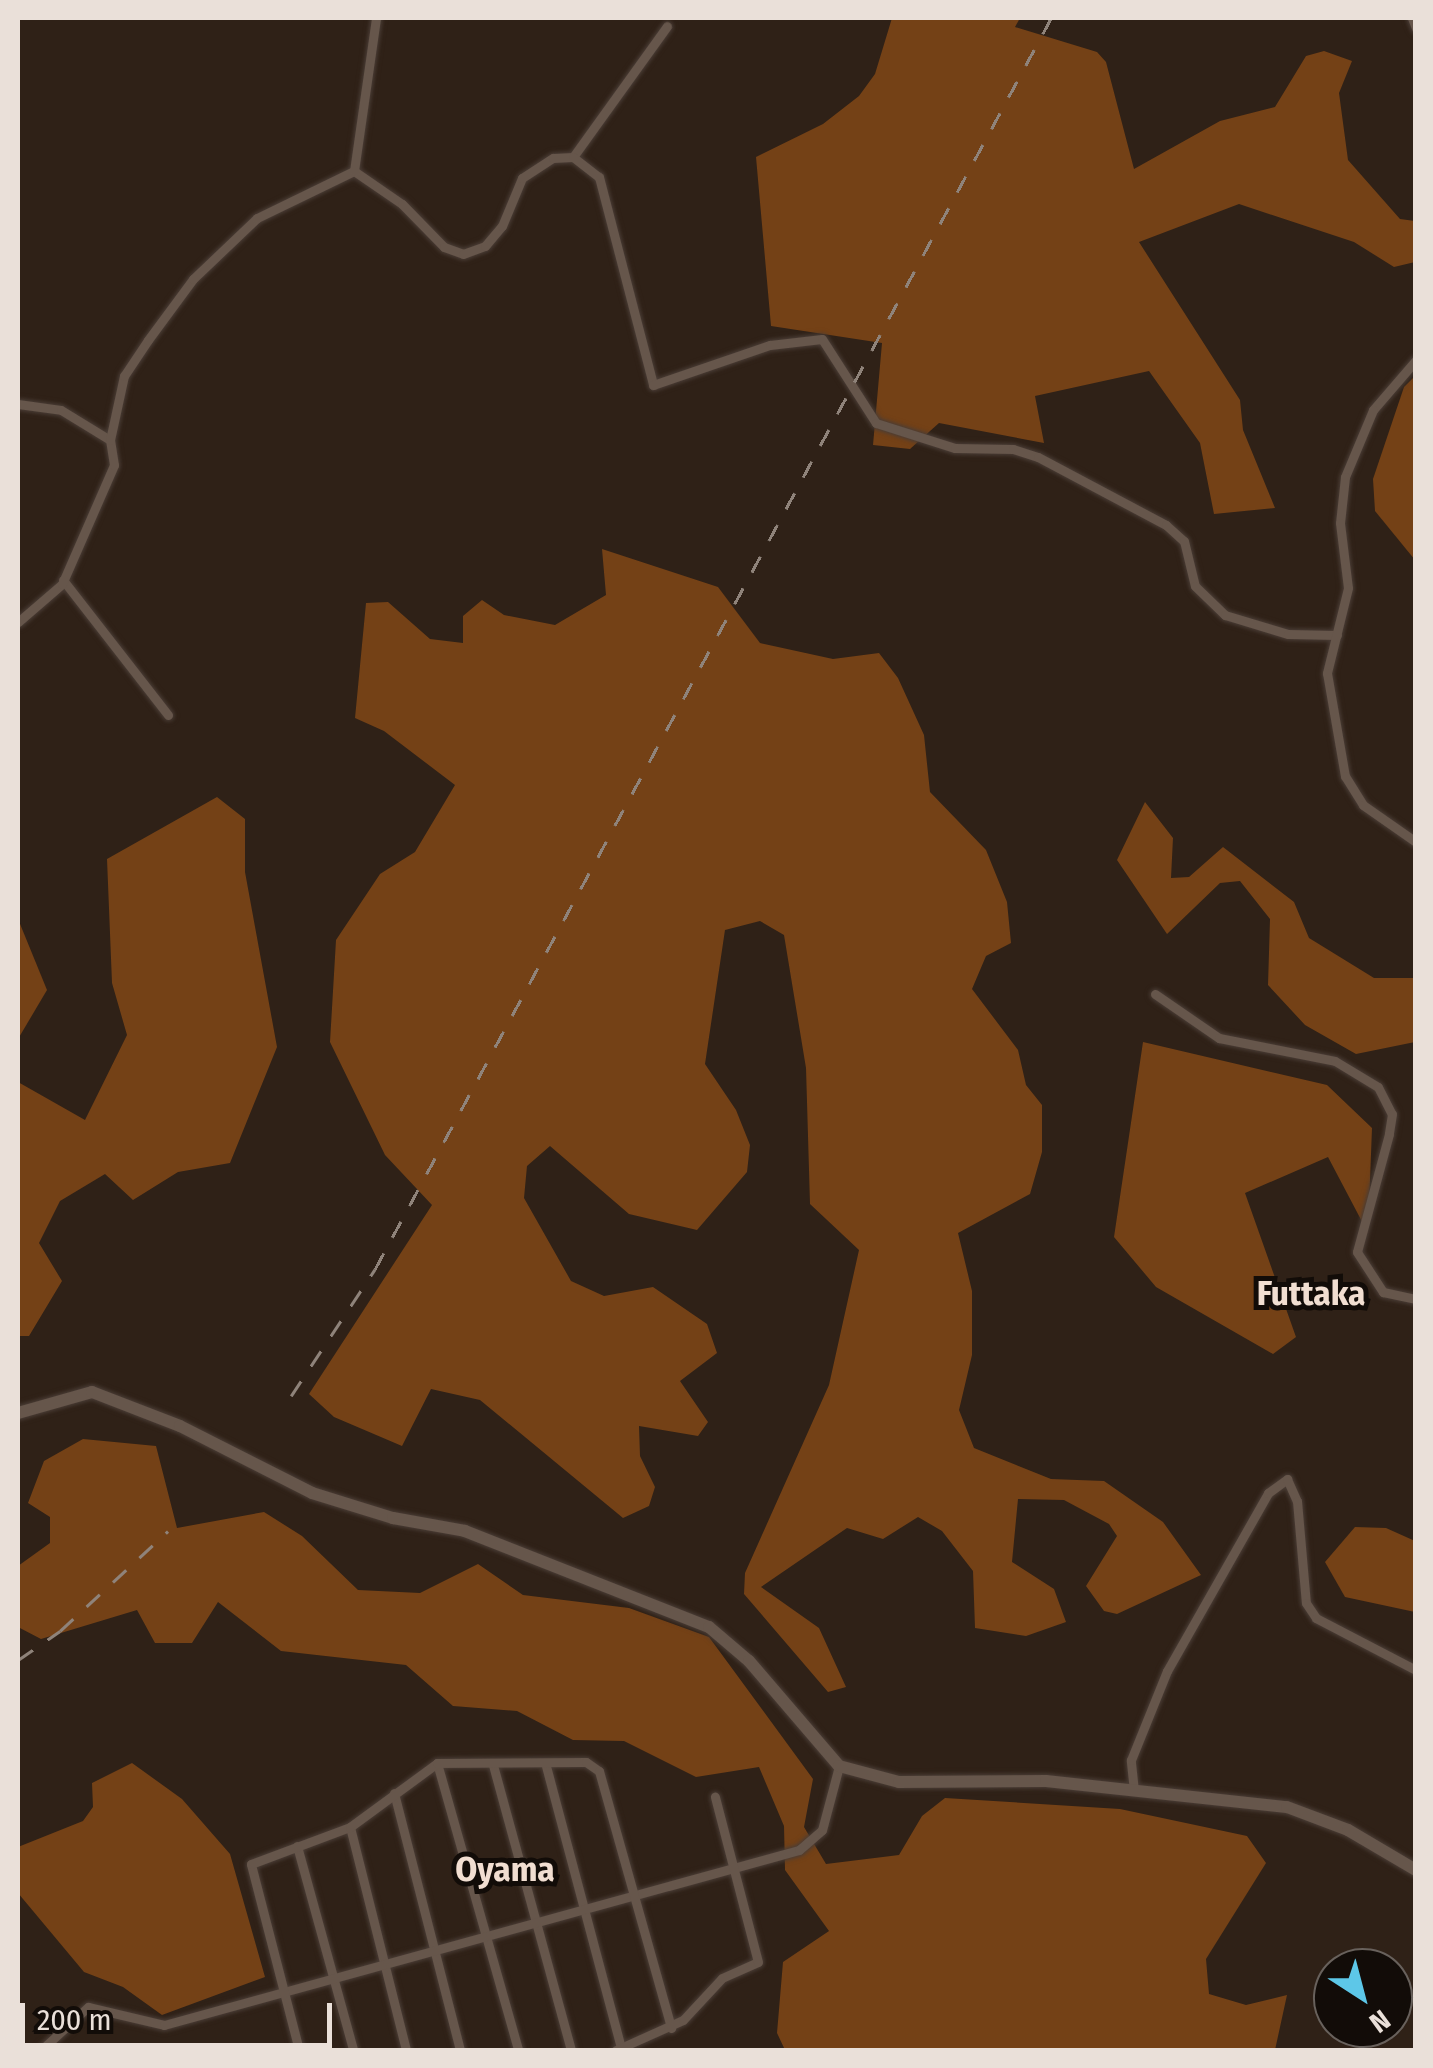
<!DOCTYPE html>
<style>
body{margin:0}
#map{position:relative;width:1433px;height:2068px;overflow:hidden;background:#2f2117;font-family:"Fira Sans Condensed",sans-serif}
div>[style]{position:absolute}
[style*='--x']{left:calc(var(--x)*1px);top:calc(var(--y)*1px);width:calc(var(--w)*1px);rotate:calc(var(--a)*1deg)}
.forest>*{inset:0;background:#744116}
.roads{filter:drop-shadow(0 0 2px #4a3d36) drop-shadow(0 0 2px #4a3d36)}
.street>*{height:9px;margin:-4.5px;padding:0 4.5px;transform-origin:4.5px;border-radius:4.5px;background:#66564b}
.secondary>*{height:12px;margin:-6px;padding:0 6px;transform-origin:6px;border-radius:6px;background:#66564b}
.rail>*{height:2.5px;margin-top:-1.25px;transform-origin:0;background:repeating-linear-gradient(90deg,#8f837a 0 18px,transparent 0 36px)}
span{translate:-50% -50%;white-space:nowrap;text-align:center;line-height:1.15;-webkit-text-stroke:10px #120c08;paint-order:stroke}
.quarter-label{font-size:35px;color:#f1ded1;font-weight:700}
.frame{position:absolute;inset:0;border:20px solid #eae0d9;pointer-events:none}
.north{position:absolute;left:1313px;top:1948px;width:100px;height:100px;box-sizing:border-box;background:#120c08;border:2px solid #68615c;border-radius:50%;rotate:144deg;font-size:28px;font-weight:700;line-height:40px;text-align:center;color:#eae0d9}
.north::after{content:'';display:block;margin:auto;width:35px;height:45px;background:#5dc7e8;clip-path:polygon(50% 0,100% 100%,50% 72%,0 100%)}
.scale{position:absolute;left:20px;top:2003px;width:312px;height:45px;box-sizing:border-box;border:5px solid #eae0d9;border-top:0;padding-left:12px;font-size:30px;line-height:35px;white-space:nowrap;color:#eae0d9;-webkit-text-stroke:8px #120c08;paint-order:stroke}
</style>
<div id="map">
<div class="forest">
<i style="clip-path:polygon(892px 18px,1020px 18px,1015px 27px,1097px 52px,1106px 62px,1134px 169px,1220px 121px,1275px 107px,1306px 56px,1324px 51px,1352px 61px,1339px 93px,1348px 160px,1400px 219px,1415px 221px,1415px 262px,1394px 267px,1354px 242px,1239px 204px,1139px 242px,1240px 400px,1243px 430px,1275px 508px,1214px 514px,1200px 443px,1149px 371px,1035px 396px,1044px 443px,939px 423px,910px 449px,873px 445px,882px 343px,771px 326px,756px 157px,823px 124px,859px 96px,875px 74px)"></i>
<i style="clip-path:polygon(1415px 376px,1415px 560px,1375px 511px,1373px 479px,1404px 387px)"></i>
<i style="clip-path:polygon(602px 549px,718px 587px,760px 643px,833px 659px,879px 653px,898px 678px,924px 735px,930px 792px,986px 850px,1007px 902px,1011px 943px,986px 956px,972px 989px,1018px 1050px,1026px 1085px,1042px 1105px,1042px 1152px,1030px 1194px,958px 1233px,972px 1291px,972px 1355px,959px 1410px,974px 1448px,1051px 1479px,1104px 1481px,1163px 1522px,1201px 1575px,1117px 1614px,1104px 1611px,1086px 1586px,1117px 1536px,1109px 1524px,1064px 1500px,1018px 1499px,1012px 1562px,1054px 1589px,1066px 1622px,1026px 1636px,975px 1628px,973px 1571px,942px 1531px,918px 1517px,883px 1539px,847px 1528px,761px 1587px,819px 1628px,846px 1687px,828px 1692px,744px 1594px,745px 1573px,829px 1385px,859px 1250px,810px 1204px,806px 1068px,784px 935px,760px 921px,725px 930px,705px 1064px,736px 1110px,750px 1145px,747px 1172px,697px 1230px,629px 1214px,550px 1146px,527px 1166px,524px 1198px,571px 1281px,604px 1296px,653px 1287px,707px 1324px,717px 1353px,680px 1381px,708px 1422px,698px 1436px,639px 1426px,640px 1456px,655px 1487px,649px 1506px,623px 1518px,480px 1400px,431px 1389px,402px 1446px,334px 1417px,309px 1394px,432px 1205px,385px 1155px,330px 1042px,336px 940px,380px 874px,415px 852px,455px 785px,384px 731px,355px 718px,366px 603px,388px 602px,430px 639px,463px 643px,463px 616px,482px 600px,504px 615px,555px 625px,606px 595px)"></i>
<i style="clip-path:polygon(217px 797px,245px 819px,245px 872px,277px 1047px,230px 1163px,178px 1172px,133px 1200px,105px 1174px,60px 1201px,39px 1243px,62px 1281px,29px 1336px,18px 1336px,18px 1082px,85px 1120px,127px 1035px,112px 983px,107px 859px)"></i>
<i style="clip-path:polygon(1145px 802px,1173px 838px,1171px 878px,1189px 877px,1223px 847px,1294px 902px,1309px 938px,1374px 978px,1415px 978px,1415px 1042px,1356px 1054px,1305px 1025px,1268px 985px,1270px 919px,1240px 881px,1220px 883px,1167px 934px,1117px 860px)"></i>
<i style="clip-path:polygon(18px 919px,47px 990px,18px 1039px)"></i>
<i style="clip-path:polygon(1143px 1042px,1327px 1085px,1372px 1128px,1368px 1233px,1328px 1157px,1245px 1193px,1296px 1337px,1273px 1354px,1156px 1287px,1114px 1237px)"></i>
<i style="clip-path:polygon(83px 1439px,156px 1446px,177px 1528px,264px 1512px,302px 1536px,358px 1590px,420px 1593px,478px 1564px,523px 1595px,629px 1608px,709px 1637px,813px 1779px,804px 1827px,826px 1864px,899px 1855px,922px 1816px,945px 1798px,1120px 1809px,1247px 1836px,1266px 1863px,1206px 1959px,1209px 1994px,1246px 2005px,1287px 1995px,1275px 2050px,785px 2050px,777px 2033px,783px 1962px,829px 1931px,785px 1870px,784px 1826px,759px 1767px,696px 1777px,624px 1741px,573px 1740px,517px 1711px,453px 1706px,406px 1665px,281px 1651px,218px 1602px,192px 1643px,155px 1643px,137px 1610px,41px 1639px,18px 1627px,18px 1566px,50px 1543px,50px 1517px,28px 1503px,44px 1461px)"></i>
<i style="clip-path:polygon(1355px 1527px,1386px 1528px,1415px 1541px,1415px 1612px,1345px 1597px,1325px 1562px)"></i>
<i style="clip-path:polygon(132px 1763px,182px 1799px,230px 1854px,265px 1977px,162px 2015px,123px 1987px,84px 1972px,18px 1893px,18px 1847px,83px 1821px,93px 1807px,92px 1783px)"></i>
</div>
<div class="roads">
<div class="street">
<i style="--x:1412;--y:18;--w:11;--a:68"></i>
<i style="--x:573;--y:157;--w:161;--a:-54.3"></i>
<i style="--x:354;--y:171;--w:58;--a:34.5"></i>
<i style="--x:402;--y:204;--w:60;--a:45.7"></i>
<i style="--x:444;--y:247;--w:20;--a:20"></i>
<i style="--x:463;--y:254;--w:23;--a:-20"></i>
<i style="--x:485;--y:246;--w:26;--a:-50"></i>
<i style="--x:502;--y:226;--w:52;--a:-67.4"></i>
<i style="--x:522;--y:178;--w:37;--a:-33"></i>
<i style="--x:553;--y:158;--w:20;--a:-3"></i>
<i style="--x:573;--y:157;--w:33;--a:38"></i>
<i style="--x:599;--y:177;--w:215;--a:75.4"></i>
<i style="--x:653;--y:385;--w:124;--a:-18.9"></i>
<i style="--x:770;--y:345;--w:52;--a:-6.6"></i>
<i style="--x:822;--y:339;--w:100;--a:57.3"></i>
<i style="--x:876;--y:423;--w:83;--a:17.6"></i>
<i style="--x:955;--y:448;--w:58;--a:1"></i>
<i style="--x:1013;--y:449;--w:26;--a:18"></i>
<i style="--x:1038;--y:457;--w:145;--a:28"></i>
<i style="--x:1166;--y:525;--w:24;--a:42"></i>
<i style="--x:1184;--y:541;--w:46;--a:76.3"></i>
<i style="--x:1195;--y:586;--w:42;--a:44"></i>
<i style="--x:1225;--y:615;--w:66;--a:16.8"></i>
<i style="--x:1288;--y:634;--w:49;--a:1.2"></i>
<i style="--x:1416;--y:360;--w:66;--a:130.7"></i>
<i style="--x:1373;--y:410;--w:73;--a:112.7"></i>
<i style="--x:1345;--y:477;--w:46;--a:96.2"></i>
<i style="--x:1340;--y:523;--w:65;--a:83"></i>
<i style="--x:1348;--y:588;--w:88;--a:103.9"></i>
<i style="--x:1327;--y:673;--w:105;--a:80.1"></i>
<i style="--x:1345;--y:776;--w:34;--a:58"></i>
<i style="--x:1363;--y:805;--w:65;--a:34.9"></i>
<i style="--x:18;--y:404;--w:43;--a:7.9"></i>
<i style="--x:61;--y:410;--w:57;--a:31.5"></i>
<i style="--x:63;--y:580;--w:171;--a:52.1"></i>
<i style="--x:18;--y:622;--w:58;--a:-40.8"></i>
<i style="--x:62;--y:584;--w:130;--a:-66.4"></i>
<i style="--x:114;--y:465;--w:25;--a:-99"></i>
<i style="--x:110;--y:440;--w:66;--a:-77.7"></i>
<i style="--x:124;--y:376;--w:43;--a:-56.3"></i>
<i style="--x:148;--y:340;--w:76;--a:-53.6"></i>
<i style="--x:193;--y:279;--w:88;--a:-43.6"></i>
<i style="--x:257;--y:218;--w:108;--a:-25.9"></i>
<i style="--x:354;--y:171;--w:155;--a:-81.8"></i>
<i style="--x:1155;--y:994;--w:78;--a:34.5"></i>
<i style="--x:1219;--y:1038;--w:118;--a:11.2"></i>
<i style="--x:1335;--y:1061;--w:50;--a:31.2"></i>
<i style="--x:1378;--y:1087;--w:30;--a:63"></i>
<i style="--x:1392;--y:1114;--w:20;--a:99"></i>
<i style="--x:1389;--y:1134;--w:122;--a:105.2"></i>
<i style="--x:1357;--y:1252;--w:48;--a:57"></i>
<i style="--x:1383;--y:1292;--w:34;--a:12"></i>
<i style="--x:437;--y:1763;--w:298;--a:74.2"></i>
<i style="--x:493;--y:1765;--w:295;--a:74.7"></i>
<i style="--x:546;--y:1766;--w:291;--a:75.1"></i>
<i style="--x:1134;--y:1791;--w:31;--a:-96"></i>
<i style="--x:1131;--y:1760;--w:96;--a:-68"></i>
<i style="--x:1167;--y:1671;--w:205;--a:-60.4"></i>
<i style="--x:1268;--y:1493;--w:24;--a:-36"></i>
<i style="--x:1287;--y:1479;--w:24;--a:66"></i>
<i style="--x:1297;--y:1501;--w:102;--a:85"></i>
<i style="--x:1306;--y:1603;--w:18;--a:56"></i>
<i style="--x:1316;--y:1618;--w:113;--a:27.5"></i>
<i style="--x:394;--y:1793;--w:265;--a:75.6"></i>
<i style="--x:350;--y:1827;--w:230;--a:75.9"></i>
<i style="--x:297;--y:1846;--w:212;--a:74.6"></i>
<i style="--x:41;--y:2050;--w:64;--a:-42.5"></i>
<i style="--x:88;--y:2007;--w:78;--a:13.3"></i>
<i style="--x:164;--y:2025;--w:659;--a:-15.41"></i>
<i style="--x:799;--y:1850;--w:30;--a:-41"></i>
<i style="--x:822;--y:1830;--w:66;--a:-75.1"></i>
<i style="--x:299;--y:2050;--w:192;--a:-104.5"></i>
<i style="--x:251;--y:1864;--w:106;--a:-20.5"></i>
<i style="--x:350;--y:1827;--w:108;--a:-36.3"></i>
<i style="--x:437;--y:1763;--w:149;--a:-0.4"></i>
<i style="--x:586;--y:1762;--w:16;--a:35"></i>
<i style="--x:599;--y:1771;--w:267;--a:74.3"></i>
<i style="--x:616;--y:2050;--w:73;--a:-24.1"></i>
<i style="--x:683;--y:2020;--w:57;--a:-47.1"></i>
<i style="--x:722;--y:1978;--w:39;--a:-24"></i>
<i style="--x:758;--y:1962;--w:171;--a:-104.6"></i>
</div>
<div class="secondary">
<i style="--x:18;--y:1413;--w:77;--a:-15.8"></i>
<i style="--x:92;--y:1392;--w:94;--a:21.1"></i>
<i style="--x:180;--y:1426;--w:148;--a:26.9"></i>
<i style="--x:312;--y:1493;--w:85;--a:17.2"></i>
<i style="--x:393;--y:1518;--w:73;--a:10.2"></i>
<i style="--x:465;--y:1531;--w:262;--a:21.5"></i>
<i style="--x:709;--y:1627;--w:52;--a:40.4"></i>
<i style="--x:749;--y:1661;--w:138;--a:49.4"></i>
<i style="--x:839;--y:1766;--w:62;--a:14.9"></i>
<i style="--x:899;--y:1782;--w:147;--a:-0.4"></i>
<i style="--x:1046;--y:1781;--w:242;--a:6.2"></i>
<i style="--x:1287;--y:1807;--w:65;--a:20.7"></i>
<i style="--x:1348;--y:1830;--w:79;--a:30.5"></i>
</div>
</div>
<div class="rail">
<i style="--x:291;--y:1396;--w:152;--a:-56.5"></i>
<i style="--x:375;--y:1269;--w:1422;--a:-61.61"></i>
<i style="--x:18;--y:1660;--w:51;--a:-34.6"></i>
<i style="--x:60;--y:1631;--w:147;--a:-42.8"></i>
</div>
<div class="quarter-label">
<span style="left:1311px;top:1293px">Futtaka</span>
<span style="left:505px;top:1869px">Oyama</span>
</div>
<div class="frame"></div>
<div class="north">N</div>
<div class="scale">200 m</div>
</div>
